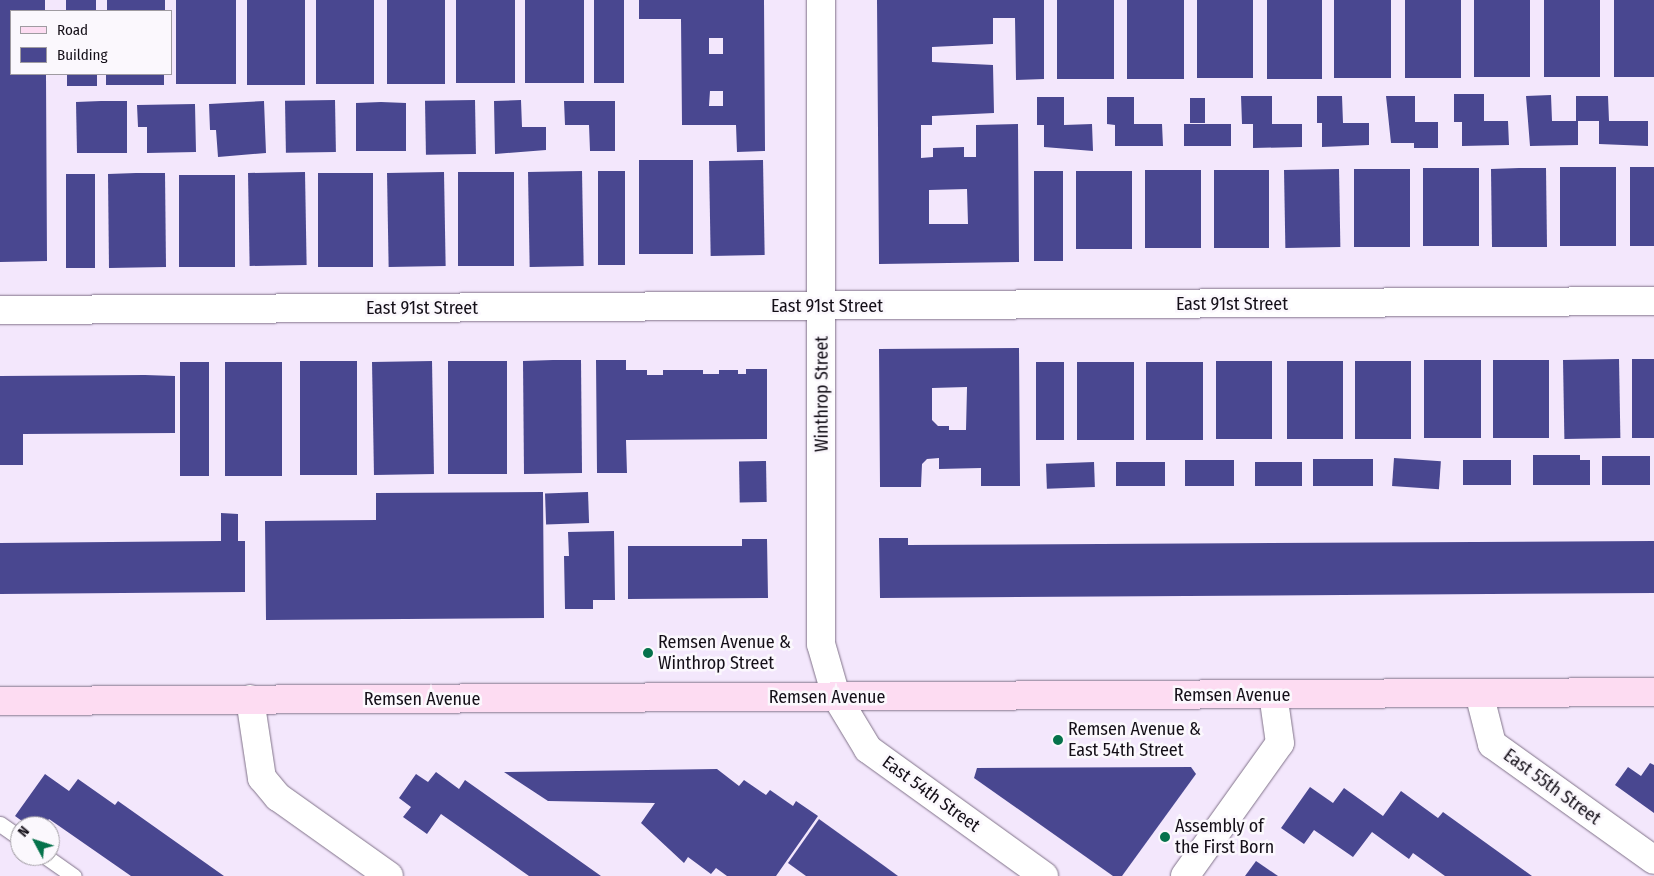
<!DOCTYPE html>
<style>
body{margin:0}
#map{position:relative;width:1654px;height:876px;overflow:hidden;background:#f3e7fc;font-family:"Fira Sans Condensed",sans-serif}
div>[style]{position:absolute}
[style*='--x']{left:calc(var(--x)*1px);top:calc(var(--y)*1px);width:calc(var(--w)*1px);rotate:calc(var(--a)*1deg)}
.building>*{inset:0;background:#494790;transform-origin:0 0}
.roads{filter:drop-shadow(0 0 1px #807289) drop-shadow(0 0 1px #807289)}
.service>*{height:15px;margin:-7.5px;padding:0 7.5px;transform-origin:7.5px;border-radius:7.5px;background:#fff}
.minor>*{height:28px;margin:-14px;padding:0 14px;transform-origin:14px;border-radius:14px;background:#fff}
.secondary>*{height:28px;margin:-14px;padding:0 14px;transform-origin:14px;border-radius:14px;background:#fddcf2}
.dots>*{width:14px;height:14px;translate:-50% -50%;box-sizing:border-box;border:2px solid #fbf8fd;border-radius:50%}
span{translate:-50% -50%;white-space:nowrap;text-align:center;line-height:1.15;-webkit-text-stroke:5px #fbf8fd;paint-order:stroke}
.street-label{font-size:18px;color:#140f18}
.poi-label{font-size:18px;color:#140f18}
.left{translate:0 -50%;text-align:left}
.legend{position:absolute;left:10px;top:10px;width:162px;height:65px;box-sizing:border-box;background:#fbf8fd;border:1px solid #9f9ba1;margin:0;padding:6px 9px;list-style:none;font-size:15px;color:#140f18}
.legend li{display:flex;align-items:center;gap:10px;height:25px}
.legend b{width:25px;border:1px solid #9f9ba1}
.north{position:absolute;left:10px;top:816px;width:50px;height:50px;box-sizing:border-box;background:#fbf8fd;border:1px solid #9f9ba1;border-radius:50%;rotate:310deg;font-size:14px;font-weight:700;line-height:20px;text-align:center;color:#140f18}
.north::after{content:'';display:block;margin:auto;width:18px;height:22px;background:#05724b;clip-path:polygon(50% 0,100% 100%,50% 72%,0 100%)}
</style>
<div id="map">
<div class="building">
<i style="clip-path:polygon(0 0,45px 0,45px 11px,11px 11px,11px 74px,46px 74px,47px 261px,0 262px)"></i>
<i style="left:66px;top:0;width:30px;height:11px"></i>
<i style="left:107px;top:0;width:58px;height:11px"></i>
<i style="left:176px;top:0;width:60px;height:84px"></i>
<i style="left:247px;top:0;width:58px;height:85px"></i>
<i style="left:316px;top:0;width:58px;height:84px"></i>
<i style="left:387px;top:0;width:58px;height:84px"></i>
<i style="left:456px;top:0;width:59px;height:83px"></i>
<i style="left:525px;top:0;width:59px;height:83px"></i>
<i style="left:594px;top:0;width:30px;height:83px"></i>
<i style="clip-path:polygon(evenodd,639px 0,764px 0,765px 151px,737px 152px,736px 125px,682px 125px,681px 19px,639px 19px,639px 0,709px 38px,723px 38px,723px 54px,709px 54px,709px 38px,639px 0,710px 91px,723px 91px,723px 106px,709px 106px,710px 91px)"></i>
<i style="clip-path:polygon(evenodd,877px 0,1044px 0,1044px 79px,1016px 80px,1015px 18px,993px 18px,993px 44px,932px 47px,932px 62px,993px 65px,994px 113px,932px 116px,932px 125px,921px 125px,921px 158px,933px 157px,933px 148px,964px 147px,964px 157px,976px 157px,976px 125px,1018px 124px,1019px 262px,879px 264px,877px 0,967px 189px,968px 224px,929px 224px,929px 190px,967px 189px)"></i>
<i style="left:1057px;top:0;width:57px;height:79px"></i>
<i style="left:1127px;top:0;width:57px;height:79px"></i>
<i style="left:1197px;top:0;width:56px;height:78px"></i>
<i style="left:1267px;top:0;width:55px;height:79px"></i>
<i style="left:1334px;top:0;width:57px;height:78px"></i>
<i style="left:1405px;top:0;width:56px;height:78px"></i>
<i style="left:1474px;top:0;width:56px;height:77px"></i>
<i style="left:1544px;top:0;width:56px;height:77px"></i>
<i style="left:1614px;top:0;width:40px;height:77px"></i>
<i style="left:67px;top:74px;width:30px;height:12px"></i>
<i style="left:106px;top:74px;width:58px;height:11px"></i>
<i style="clip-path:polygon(1454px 94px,1484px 94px,1484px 121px,1508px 121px,1509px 145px,1462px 146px,1462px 122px,1454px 122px)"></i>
<i style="clip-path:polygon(1551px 95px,1552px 121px,1576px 121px,1576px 96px,1608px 96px,1609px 121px,1648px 121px,1648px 146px,1599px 144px,1599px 121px,1578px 121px,1578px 145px,1530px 146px,1526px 96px)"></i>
<i style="clip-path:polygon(1241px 96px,1272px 96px,1272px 124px,1302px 124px,1302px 147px,1253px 148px,1253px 124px,1242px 124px)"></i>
<i style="clip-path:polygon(1317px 96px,1342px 96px,1343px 123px,1369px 123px,1369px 145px,1322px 147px,1322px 123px,1317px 123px)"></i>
<i style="clip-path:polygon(1386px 96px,1415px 96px,1415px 122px,1438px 122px,1438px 148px,1414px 148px,1414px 143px,1391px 143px)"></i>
<i style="clip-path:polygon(1037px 97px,1064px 97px,1064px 125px,1092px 124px,1093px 151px,1044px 147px,1044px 125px,1037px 125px)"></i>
<i style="clip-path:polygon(1107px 97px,1134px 97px,1134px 124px,1162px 124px,1163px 146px,1115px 146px,1115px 125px,1107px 124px)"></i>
<i style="left:1190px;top:98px;width:15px;height:25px"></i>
<i style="left:335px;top:100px;width:52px;height:50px;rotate:89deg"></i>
<i style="left:475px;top:100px;width:54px;height:50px;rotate:89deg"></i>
<i style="clip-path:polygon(521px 100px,522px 127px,546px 127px,546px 150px,495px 154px,494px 101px)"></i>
<i style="clip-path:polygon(101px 101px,127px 101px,127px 153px,77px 153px,76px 102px)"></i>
<i style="clip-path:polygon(264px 101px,266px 153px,218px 157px,216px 130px,210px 130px,209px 104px)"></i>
<i style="clip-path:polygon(564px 101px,615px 101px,615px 151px,590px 151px,589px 125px,565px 125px)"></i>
<i style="clip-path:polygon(381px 102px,406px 103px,406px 151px,356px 151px,356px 103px)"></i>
<i style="clip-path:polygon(195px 104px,196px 152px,147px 153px,147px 127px,138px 127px,137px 105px)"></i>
<i style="left:1184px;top:124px;width:47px;height:22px"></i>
<i style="left:639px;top:160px;width:54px;height:94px"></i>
<i style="left:763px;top:160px;width:95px;height:54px;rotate:89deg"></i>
<i style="left:1616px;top:167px;width:79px;height:56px;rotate:90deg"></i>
<i style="left:1654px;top:167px;width:79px;height:24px;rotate:90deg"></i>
<i style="left:1479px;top:168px;width:78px;height:56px;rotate:90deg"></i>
<i style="clip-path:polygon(1519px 168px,1546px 168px,1547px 247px,1492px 247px,1491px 169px)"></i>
<i style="left:1339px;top:169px;width:78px;height:55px;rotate:89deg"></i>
<i style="left:1354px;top:169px;width:56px;height:78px"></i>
<i style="left:1201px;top:170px;width:78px;height:56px;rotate:90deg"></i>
<i style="left:1214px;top:170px;width:55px;height:78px"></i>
<i style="left:582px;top:171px;width:95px;height:54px;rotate:89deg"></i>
<i style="left:598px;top:171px;width:27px;height:94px"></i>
<i style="left:1034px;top:171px;width:29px;height:90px"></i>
<i style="left:1076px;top:171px;width:56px;height:78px"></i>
<i style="left:305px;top:172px;width:93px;height:57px;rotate:89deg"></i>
<i style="left:444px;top:172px;width:94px;height:57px;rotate:89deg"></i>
<i style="left:458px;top:172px;width:56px;height:94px"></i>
<i style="clip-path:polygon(136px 173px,165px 173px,166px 267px,109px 268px,108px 174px)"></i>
<i style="left:318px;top:173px;width:55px;height:94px"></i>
<i style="left:66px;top:174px;width:29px;height:94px"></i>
<i style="left:179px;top:175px;width:56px;height:92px"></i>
<i style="clip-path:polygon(evenodd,1019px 348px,1020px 486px,981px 486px,981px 468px,939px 469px,939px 458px,927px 459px,922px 464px,921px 487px,880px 487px,879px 349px,1019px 348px,967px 387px,966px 430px,949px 430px,949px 426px,938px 426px,932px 420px,932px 388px,967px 387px)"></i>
<i style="left:1619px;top:359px;width:79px;height:56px;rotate:89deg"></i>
<i style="left:1632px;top:359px;width:22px;height:79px"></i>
<i style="clip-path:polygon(553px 360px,581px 360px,582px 473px,524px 474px,523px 361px)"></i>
<i style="clip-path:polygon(596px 360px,626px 360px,626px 370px,647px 370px,647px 375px,663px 375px,663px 370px,703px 370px,703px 374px,719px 374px,719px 370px,738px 370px,738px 374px,746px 374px,746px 369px,767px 369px,767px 439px,626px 440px,627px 473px,597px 473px)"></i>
<i style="left:1424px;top:360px;width:57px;height:78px"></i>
<i style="left:1493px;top:360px;width:56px;height:78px"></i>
<i style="left:300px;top:361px;width:57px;height:114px"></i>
<i style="left:432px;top:361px;width:113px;height:60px;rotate:89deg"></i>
<i style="left:448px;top:361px;width:59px;height:113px"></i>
<i style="left:1216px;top:361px;width:56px;height:78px"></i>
<i style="left:1287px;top:361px;width:56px;height:78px"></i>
<i style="left:1355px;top:361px;width:56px;height:78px"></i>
<i style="left:209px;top:362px;width:114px;height:29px;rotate:90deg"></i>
<i style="left:225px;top:362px;width:57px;height:114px"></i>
<i style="left:1036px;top:362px;width:28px;height:78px"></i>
<i style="left:1077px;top:362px;width:57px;height:78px"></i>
<i style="left:1146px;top:362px;width:57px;height:78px"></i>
<i style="clip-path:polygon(145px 375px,175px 376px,175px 433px,23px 434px,23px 465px,0 465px,0 376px)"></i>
<i style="clip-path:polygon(1533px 455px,1580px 455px,1580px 460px,1590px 460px,1590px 485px,1533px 485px)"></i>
<i style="left:1602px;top:456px;width:48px;height:29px"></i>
<i style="left:1394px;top:458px;width:47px;height:28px;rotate:4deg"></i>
<i style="left:1373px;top:459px;width:27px;height:60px;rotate:90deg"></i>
<i style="left:1185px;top:460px;width:49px;height:26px"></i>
<i style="left:1463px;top:460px;width:48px;height:25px"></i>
<i style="left:766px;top:461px;width:41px;height:27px;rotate:89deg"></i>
<i style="left:1094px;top:462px;width:25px;height:48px;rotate:88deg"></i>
<i style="left:1116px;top:462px;width:49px;height:24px"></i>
<i style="left:1255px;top:462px;width:47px;height:24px"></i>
<i style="clip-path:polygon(543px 492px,544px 618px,266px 620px,265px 521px,376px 520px,376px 493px)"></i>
<i style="left:588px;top:492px;width:31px;height:43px;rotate:88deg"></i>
<i style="clip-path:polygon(221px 513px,238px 514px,238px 541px,245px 541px,245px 592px,0 594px,0 543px,221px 541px)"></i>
<i style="clip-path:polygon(614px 531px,615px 600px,593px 600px,593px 609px,565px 609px,564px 556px,569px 556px,568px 532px)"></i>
<i style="clip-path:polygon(879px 538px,908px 538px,908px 545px,1654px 541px,1654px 593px,880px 598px)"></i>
<i style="clip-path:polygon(742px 539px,767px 539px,768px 598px,628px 599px,628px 546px,742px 546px)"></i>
<i style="clip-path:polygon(1650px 763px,1654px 765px,1654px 813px,1615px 785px,1628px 767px,1641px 776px)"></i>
<i style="clip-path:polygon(1191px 767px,1196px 774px,1122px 876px,1113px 876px,974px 778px,977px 768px)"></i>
<i style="clip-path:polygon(717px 769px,739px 786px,744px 780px,766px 795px,770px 790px,793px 806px,796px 801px,818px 816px,776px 876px,727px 876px,716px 868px,711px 874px,688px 857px,684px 863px,641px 823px,655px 803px,548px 801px,504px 772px)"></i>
<i style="clip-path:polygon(436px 772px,459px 789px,465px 780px,601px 876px,529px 876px,441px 814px,427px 834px,403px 817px,411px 807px,399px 798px,416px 774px,428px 782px)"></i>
<i style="clip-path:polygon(45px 774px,69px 791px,78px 779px,115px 805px,118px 801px,224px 876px,131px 876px,49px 819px,44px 826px,29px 826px,15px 816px)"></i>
<i style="clip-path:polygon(1310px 787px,1333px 803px,1344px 788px,1383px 816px,1401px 791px,1438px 818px,1443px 812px,1532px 876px,1445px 876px,1413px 853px,1409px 859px,1372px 832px,1353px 857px,1314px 830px,1304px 844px,1281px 828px)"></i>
<i style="clip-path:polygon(819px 819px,883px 865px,898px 876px,806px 876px,788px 863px)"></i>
<i style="clip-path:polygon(1256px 861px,1278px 876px,1245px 876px)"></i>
</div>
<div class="roads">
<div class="service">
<i style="--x:0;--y:824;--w:24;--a:35"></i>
<i style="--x:45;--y:856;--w:35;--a:35"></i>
</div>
<div class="minor">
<i style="--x:821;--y:0;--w:644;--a:90"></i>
<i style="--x:821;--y:644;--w:54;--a:73.9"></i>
<i style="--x:836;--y:696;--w:62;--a:58.9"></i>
<i style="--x:868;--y:749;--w:217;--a:35.8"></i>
<i style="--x:0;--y:310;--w:1654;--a:-0.31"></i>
<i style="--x:1479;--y:693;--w:53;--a:75.7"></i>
<i style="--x:1492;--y:744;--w:199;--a:35.6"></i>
<i style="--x:250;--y:699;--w:80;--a:81.4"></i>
<i style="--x:262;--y:778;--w:25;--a:50"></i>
<i style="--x:278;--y:797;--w:136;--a:35.4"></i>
<i style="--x:1185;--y:876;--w:163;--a:-54.5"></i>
<i style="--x:1280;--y:743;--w:49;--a:-98.1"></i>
</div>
<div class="secondary">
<i style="--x:0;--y:701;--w:1654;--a:-0.31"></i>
</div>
</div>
<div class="dots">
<i style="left:648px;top:653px;background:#05724b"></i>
<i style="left:1058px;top:740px;background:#05724b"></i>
<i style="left:1165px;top:837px;background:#05724b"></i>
</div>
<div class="street-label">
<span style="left:1232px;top:304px">East 91st Street</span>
<span style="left:827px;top:306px">East 91st Street</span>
<span style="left:422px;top:308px">East 91st Street</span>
<span style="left:822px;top:394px;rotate:-90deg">Winthrop Street</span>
<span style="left:1232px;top:695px">Remsen Avenue</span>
<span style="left:827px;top:697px">Remsen Avenue</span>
<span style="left:422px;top:699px">Remsen Avenue</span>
<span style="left:1552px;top:787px;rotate:36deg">East 55th Street</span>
<span style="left:931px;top:794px;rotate:36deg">East 54th Street</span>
</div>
<div class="poi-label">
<span class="left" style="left:658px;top:653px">Remsen Avenue &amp;<br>Winthrop Street</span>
<span class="left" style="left:1068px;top:740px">Remsen Avenue &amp;<br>East 54th Street</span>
<span class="left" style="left:1175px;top:837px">Assembly of<br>the First Born</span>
</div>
<ul class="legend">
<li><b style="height:6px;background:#fddcf2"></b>Road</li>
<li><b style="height:14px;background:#494790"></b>Building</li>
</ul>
<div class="north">N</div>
</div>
